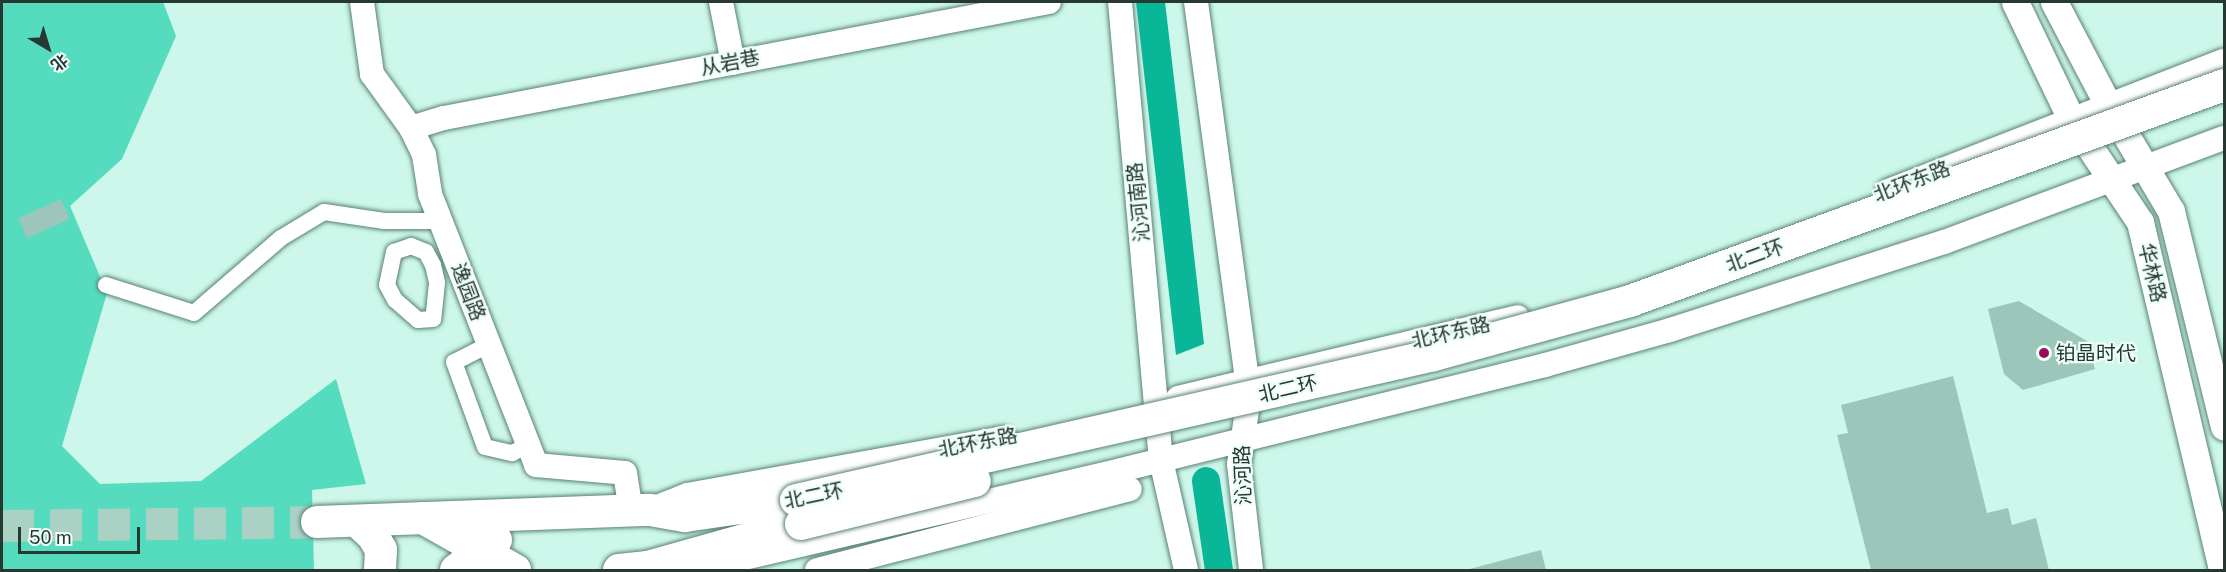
<!DOCTYPE html>
<meta charset="utf-8">
<style>
body{margin:0}
#map{position:relative;width:2226px;height:572px;overflow:hidden;background:#ccf7ea;font-family:"Public Sans","Noto Sans SC",sans-serif}
div>[style]{position:absolute}
[style*='--x']{left:calc(var(--x)*1px);top:calc(var(--y)*1px);width:calc(var(--w)*1px);rotate:calc(var(--a)*1deg)}
.green>*{inset:0;background:#55dcbe}
.water>*{inset:0;background:#09b698}
.river>*{height:28px;margin:-14px;padding:0 14px;transform-origin:14px;border-radius:14px;background:#09b698}
.building>*{inset:0;background:#9cc6ba;transform-origin:0 0}
.highway-tunnel>*{height:32px;margin-top:-16px;transform-origin:0;background:repeating-linear-gradient(90deg,#abd1c5 0 32px,transparent 0 48px)}
.roads{filter:drop-shadow(0 0 2px #5a8176) drop-shadow(0 0 2px #5a8176)}
.street>*{height:16px;margin:-8px;padding:0 8px;transform-origin:8px;border-radius:8px;background:#fff}
.secondary>*{height:24px;margin:-12px;padding:0 12px;transform-origin:12px;border-radius:12px;background:#fff}
.primary>*{height:27px;margin:-13.5px;padding:0 13.5px;transform-origin:13.5px;border-radius:13.5px;background:#fff}
.highway>*{height:32px;margin:-16px;padding:0 16px;transform-origin:16px;border-radius:16px;background:#fff}
.bridges{filter:drop-shadow(0 0 2px #5a8176) drop-shadow(0 0 2px #5a8176)}
.highway-bridge>*{height:32px;margin:-16px;padding:0 16px;transform-origin:16px;border-radius:16px;background:#fff}
.dots>*{width:16px;height:16px;translate:-50% -50%;box-sizing:border-box;border:3px solid #edfef8;border-radius:50%}
span{translate:-50% -50%;white-space:nowrap;text-align:center;line-height:1.15;-webkit-text-stroke:4.5px #edfef8;paint-order:stroke}
.street-label{font-size:20px;color:#273833}
.poi-label{font-size:20px;color:#273833}
.left{translate:0 -50%;text-align:left}
.frame{position:absolute;inset:0;border:3px solid #273833;pointer-events:none}
.north{position:absolute;left:18px;top:18px;width:60px;height:60px;-webkit-text-stroke:4px #edfef8;paint-order:stroke;rotate:142deg;font-size:16px;font-weight:700;line-height:24px;text-align:center;color:#273833}
.north::after{content:'';display:block;margin:auto;width:21px;height:27px;background:#273833;clip-path:polygon(50% 0,100% 100%,50% 72%,0 100%)}
.scale{position:absolute;left:18px;top:527px;width:122px;height:27px;box-sizing:border-box;border:3px solid #273833;border-top:0;padding-left:8px;font-size:18px;line-height:21px;white-space:nowrap;color:#273833;-webkit-text-stroke:4px #edfef8;paint-order:stroke}
</style>
<div id="map">
<div class="green">
<i style="clip-path:polygon(2px 2px,163px 2px,176px 36px,122px 159px,70px 206px,107px 293px,62px 446px,100px 484px,201px 481px,336px 379px,366px 484px,312px 490px,314px 570px,2px 570px)"></i>
</div>
<div class="water">
<i style="clip-path:polygon(1136px 2px,1165px 2px,1178px 113px,1204px 344px,1176px 355px)"></i>
</div>
<div class="river">
<i style="--x:1206;--y:481;--w:90;--a:81.7"></i>
</div>
<div class="building">
<i style="left:61px;top:199px;width:22px;height:47px;rotate:66deg"></i>
<i style="clip-path:polygon(2019px 301px,2087px 341px,2095px 369px,2023px 390px,2004px 374px,1988px 309px)"></i>
<i style="clip-path:polygon(1953px 376px,1987px 513px,2008px 508px,2012px 525px,2036px 518px,2049px 570px,1871px 570px,1837px 435px,1848px 433px,1841px 405px)"></i>
<i style="clip-path:polygon(1541px 550px,1546px 570px,1466px 570px)"></i>
</div>
<div class="highway-tunnel">
<i style="--x:2;--y:526;--w:315;--a:-0.7"></i>
</div>
<div class="roads">
<div class="street">
<i style="--x:411;--y:246;--w:16;--a:22"></i>
<i style="--x:426;--y:252;--w:15;--a:62"></i>
<i style="--x:433;--y:265;--w:18;--a:77"></i>
<i style="--x:437;--y:283;--w:36;--a:96"></i>
<i style="--x:433;--y:319;--w:15;--a:176"></i>
<i style="--x:418;--y:320;--w:30;--a:-139"></i>
<i style="--x:395;--y:300;--w:17;--a:-118"></i>
<i style="--x:387;--y:285;--w:34;--a:-78"></i>
<i style="--x:394;--y:252;--w:18;--a:-19"></i>
<i style="--x:106;--y:285;--w:92;--a:17.7"></i>
<i style="--x:194;--y:313;--w:115;--a:-40.8"></i>
<i style="--x:281;--y:238;--w:50;--a:-31.2"></i>
<i style="--x:324;--y:212;--w:61;--a:8.5"></i>
<i style="--x:384;--y:221;--w:56;--a:0"></i>
<i style="--x:488;--y:345;--w:38;--a:153"></i>
<i style="--x:454;--y:362;--w:90;--a:70"></i>
<i style="--x:485;--y:447;--w:28;--a:13"></i>
<i style="--x:512;--y:453;--w:17;--a:-25"></i>
</div>
<div class="secondary">
<i style="--x:362;--y:2;--w:73;--a:82.1"></i>
<i style="--x:372;--y:74;--w:67;--a:54.2"></i>
<i style="--x:411;--y:128;--w:30;--a:64"></i>
<i style="--x:424;--y:155;--w:39;--a:81"></i>
<i style="--x:430;--y:194;--w:291;--a:68.6"></i>
<i style="--x:536;--y:465;--w:89;--a:5.1"></i>
<i style="--x:625;--y:473;--w:38;--a:81"></i>
<i style="--x:721;--y:2;--w:62;--a:78.9"></i>
<i style="--x:1120;--y:2;--w:460;--a:84.9"></i>
<i style="--x:1161;--y:460;--w:113;--a:77.2"></i>
<i style="--x:1196;--y:2;--w:381;--a:82.3"></i>
<i style="--x:1247;--y:380;--w:24;--a:88"></i>
<i style="--x:1248;--y:404;--w:61;--a:98.5"></i>
<i style="--x:1239;--y:464;--w:107;--a:83.5"></i>
<i style="--x:411;--y:128;--w:34;--a:-17"></i>
<i style="--x:444;--y:118;--w:616;--a:-10.85"></i>
<i style="--x:1888;--y:191;--w:360;--a:-21.2"></i>
<i style="--x:1178;--y:398;--w:349;--a:-13.4"></i>
<i style="--x:650;--y:510;--w:40;--a:-22"></i>
<i style="--x:687;--y:495;--w:322;--a:-10.2"></i>
<i style="--x:704;--y:562;--w:40;--a:-5.7"></i>
<i style="--x:744;--y:558;--w:387;--a:-13.1"></i>
<i style="--x:1121;--y:470;--w:437;--a:-13.9"></i>
<i style="--x:1545;--y:365;--w:130;--a:-15.6"></i>
<i style="--x:1670;--y:330;--w:288;--a:-17.8"></i>
<i style="--x:1944;--y:242;--w:299;--a:-20.4"></i>
<i style="--x:817;--y:570;--w:323;--a:-14.5"></i>
</div>
<div class="primary">
<i style="--x:2015;--y:2;--w:130;--a:64.4"></i>
<i style="--x:2071;--y:119;--w:124;--a:56.2"></i>
<i style="--x:2140;--y:222;--w:358;--a:76.7"></i>
<i style="--x:2054;--y:2;--w:116;--a:62.3"></i>
<i style="--x:2108;--y:105;--w:123;--a:59.3"></i>
<i style="--x:2171;--y:211;--w:222;--a:76.2"></i>
</div>
<div class="highway">
<i style="--x:423;--y:518;--w:106;--a:29.5"></i>
<i style="--x:357;--y:521;--w:22;--a:43"></i>
<i style="--x:373;--y:536;--w:16;--a:60"></i>
<i style="--x:381;--y:550;--w:20;--a:93"></i>
<i style="--x:317;--y:522;--w:333;--a:-2.1"></i>
<i style="--x:650;--y:510;--w:36;--a:10"></i>
<i style="--x:685;--y:516;--w:112;--a:-8.2"></i>
<i style="--x:456;--y:570;--w:50;--a:-36.9"></i>
<i style="--x:619;--y:570;--w:29;--a:-6"></i>
<i style="--x:648;--y:567;--w:159;--a:-15.7"></i>
</div>
</div>
<div class="bridges">
<div class="highway-bridge">
<i style="--x:796;--y:500;--w:654;--a:-12.8"></i>
<i style="--x:1434;--y:355;--w:203;--a:-15.4"></i>
<i style="--x:1630;--y:301;--w:632;--a:-19.98"></i>
<i style="--x:801;--y:524;--w:179;--a:-13.9"></i>
</div>
</div>
<div class="dots">
<i style="left:2044px;top:353px;background:#9b0b5b"></i>
</div>
<div class="street-label">
<span style="left:730px;top:63px;rotate:-11deg">从岩巷</span>
<span style="left:1912px;top:182px;rotate:-21deg">北环东路</span>
<span style="left:1139px;top:202px;rotate:-96deg">沁河南路</span>
<span style="left:1755px;top:256px;rotate:-20deg">北二环</span>
<span style="left:2152px;top:273px;rotate:77deg">华林路</span>
<span style="left:468px;top:292px;rotate:69deg">逸园路</span>
<span style="left:1451px;top:333px;rotate:-13deg">北环东路</span>
<span style="left:1288px;top:389px;rotate:-13deg">北二环</span>
<span style="left:978px;top:443px;rotate:-11deg">北环东路</span>
<span style="left:1243px;top:475px;rotate:-92deg">沁河路</span>
<span style="left:814px;top:496px;rotate:-12deg">北二环</span>
</div>
<div class="poi-label">
<span class="left" style="left:2056px;top:353px">铂晶时代</span>
</div>
<div class="frame"></div>
<div class="north">北</div>
<div class="scale">50 m</div>
</div>
